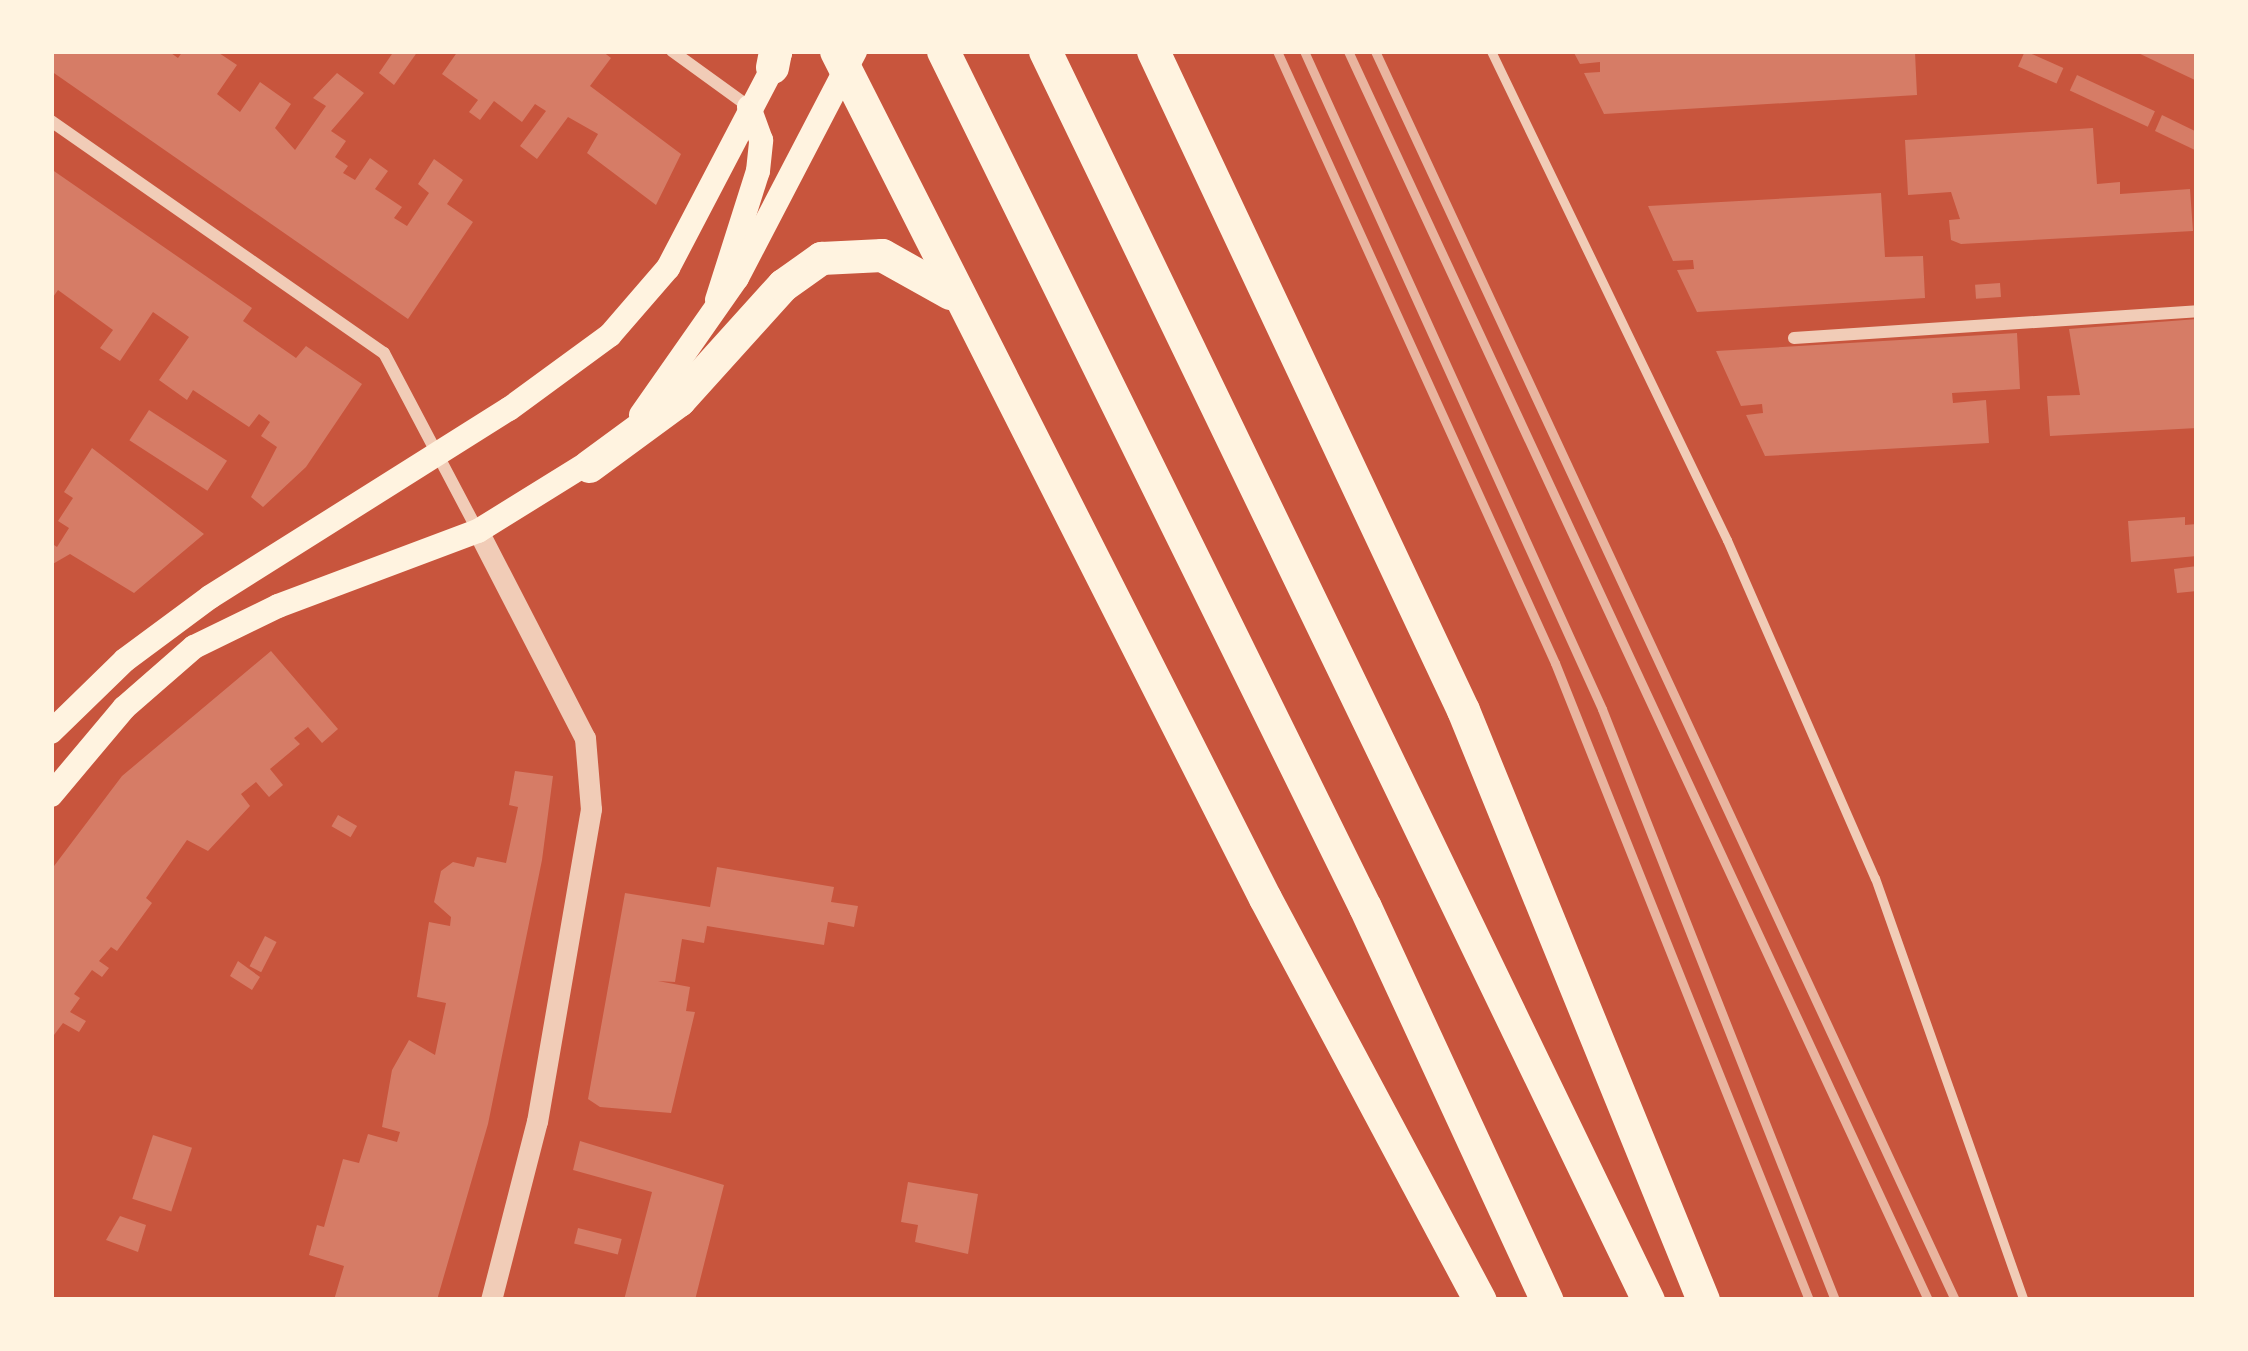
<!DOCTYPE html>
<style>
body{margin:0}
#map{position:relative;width:2248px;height:1351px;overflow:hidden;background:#c8553d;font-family:"Noto Sans",sans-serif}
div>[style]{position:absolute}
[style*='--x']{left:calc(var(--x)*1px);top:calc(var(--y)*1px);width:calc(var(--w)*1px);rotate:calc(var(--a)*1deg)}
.building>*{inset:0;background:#d67c66;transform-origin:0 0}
.service>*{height:9px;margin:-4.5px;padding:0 4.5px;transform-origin:4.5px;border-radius:4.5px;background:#f1ccb7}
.minor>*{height:12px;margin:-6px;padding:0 6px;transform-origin:6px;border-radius:6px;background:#f1ccb7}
.tertiary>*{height:21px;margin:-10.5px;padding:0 10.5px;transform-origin:10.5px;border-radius:10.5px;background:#f1ccb7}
.secondary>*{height:24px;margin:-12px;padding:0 12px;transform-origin:12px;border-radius:12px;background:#fff3e0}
.trunk>*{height:33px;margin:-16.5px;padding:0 16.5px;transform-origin:16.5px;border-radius:16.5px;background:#fff3e0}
.rail>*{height:9px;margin:-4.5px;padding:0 4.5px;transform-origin:4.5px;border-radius:4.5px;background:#e9b49f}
span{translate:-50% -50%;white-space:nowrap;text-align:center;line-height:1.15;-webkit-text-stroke:10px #fff3e0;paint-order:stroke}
.frame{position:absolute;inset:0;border:54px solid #fff3e0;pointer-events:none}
</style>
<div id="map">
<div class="building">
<i style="clip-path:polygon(51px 51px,168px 51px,178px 58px,183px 51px,216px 51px,237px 65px,217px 94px,240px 112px,260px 82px,291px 104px,275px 128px,295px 150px,326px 106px,313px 98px,337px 73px,364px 93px,331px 131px,346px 141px,335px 157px,348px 166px,343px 173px,355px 180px,370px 158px,388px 171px,375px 189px,402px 207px,394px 218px,407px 226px,429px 193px,418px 184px,434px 159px,463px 180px,447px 204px,473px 222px,408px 319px,51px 71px)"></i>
<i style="clip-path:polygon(394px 51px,418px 51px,394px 85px,379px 73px)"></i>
<i style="clip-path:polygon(458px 51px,602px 51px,611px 58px,590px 86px,681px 154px,656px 205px,587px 153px,598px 134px,568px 117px,537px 159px,520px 146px,546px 111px,535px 104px,522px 122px,494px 101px,480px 120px,469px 112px,478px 100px,442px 74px)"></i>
<i style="clip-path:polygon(1573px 51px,1915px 52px,1917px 95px,1604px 114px,1584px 73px,1600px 72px,1600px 62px,1580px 64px)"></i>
<i style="left:2025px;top:51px;width:42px;height:17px;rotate:24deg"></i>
<i style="clip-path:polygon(2134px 51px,2197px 51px,2197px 81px,2178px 72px)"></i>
<i style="left:2077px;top:75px;width:86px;height:17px;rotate:25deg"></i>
<i style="clip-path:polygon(2162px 115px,2197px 132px,2197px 151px,2155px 131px)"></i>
<i style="clip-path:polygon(2093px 128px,2097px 184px,2120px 182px,2120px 194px,2190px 189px,2193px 231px,1961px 244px,1951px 240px,1949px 220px,1960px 219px,1951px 192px,1908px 195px,1905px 140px)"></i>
<i style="clip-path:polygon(51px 169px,252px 308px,243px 321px,296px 358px,306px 346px,362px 384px,306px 467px,263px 507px,251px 497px,277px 447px,261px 436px,270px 422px,259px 414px,249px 427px,193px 390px,187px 400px,159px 380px,189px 337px,153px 312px,120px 361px,100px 348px,113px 330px,58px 290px,51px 300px)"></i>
<i style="clip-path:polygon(1881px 193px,1885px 257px,1923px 256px,1925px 298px,1697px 312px,1677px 270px,1694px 269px,1693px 260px,1673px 261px,1648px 206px)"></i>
<i style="left:2000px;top:283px;width:14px;height:25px;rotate:86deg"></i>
<i style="clip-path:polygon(2197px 319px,2197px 428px,2050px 436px,2047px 396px,2080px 395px,2069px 329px)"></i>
<i style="clip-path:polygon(2017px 333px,2020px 389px,1952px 393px,1953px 403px,1986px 400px,1989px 443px,1765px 456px,1746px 415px,1763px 413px,1762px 404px,1741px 406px,1716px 351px)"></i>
<i style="left:149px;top:410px;width:93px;height:36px;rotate:33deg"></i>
<i style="clip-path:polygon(92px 448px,204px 534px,134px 593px,70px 554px,51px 565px,51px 543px,57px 547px,69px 528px,58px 521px,73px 498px,64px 492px)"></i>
<i style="clip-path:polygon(2185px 517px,2185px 525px,2197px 524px,2197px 556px,2131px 562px,2128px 521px)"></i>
<i style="clip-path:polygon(2197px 566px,2197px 591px,2177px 593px,2174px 569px)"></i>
<i style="clip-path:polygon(271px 651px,338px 729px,322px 743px,308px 727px,294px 738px,300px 744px,270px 769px,283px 785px,269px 797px,256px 782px,241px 794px,250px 806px,208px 851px,187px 840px,146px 898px,152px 903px,117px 951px,111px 947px,99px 961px,109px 968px,102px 977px,92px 970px,74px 994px,80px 998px,70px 1012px,86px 1021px,79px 1032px,63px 1023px,51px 1039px,51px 870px,122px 776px)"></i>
<i style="clip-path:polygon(515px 771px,553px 776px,542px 860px,488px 1124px,437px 1300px,334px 1300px,344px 1266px,309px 1255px,317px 1225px,324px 1227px,343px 1159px,359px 1163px,368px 1134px,397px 1142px,400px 1132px,382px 1127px,392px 1070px,409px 1040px,435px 1055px,446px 1003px,417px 997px,429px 922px,450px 926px,451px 917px,434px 902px,441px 871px,453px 862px,474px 867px,477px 857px,506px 863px,518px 807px,509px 805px)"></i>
<i style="left:338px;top:815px;width:22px;height:13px;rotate:30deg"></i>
<i style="clip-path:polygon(717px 867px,834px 887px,831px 902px,858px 906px,854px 927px,828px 922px,824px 945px,707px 926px,704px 943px,682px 939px,675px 982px,658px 981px,690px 987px,686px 1011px,695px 1012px,671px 1113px,600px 1107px,588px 1099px,625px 893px,710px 907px)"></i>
<i style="left:265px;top:936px;width:13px;height:34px;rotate:27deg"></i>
<i style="clip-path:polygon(238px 961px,260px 977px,252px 990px,230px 976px)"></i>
<i style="left:153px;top:1135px;width:41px;height:67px;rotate:18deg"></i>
<i style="clip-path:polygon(580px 1141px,724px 1185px,695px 1300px,624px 1300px,652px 1192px,573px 1170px)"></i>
<i style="clip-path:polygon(908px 1182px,978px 1194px,968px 1254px,915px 1242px,918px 1225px,901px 1222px)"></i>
<i style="clip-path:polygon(120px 1216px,146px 1225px,138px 1252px,106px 1240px)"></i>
<i style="left:578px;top:1228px;width:45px;height:16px;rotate:14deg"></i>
</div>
<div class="service">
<i style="--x:1491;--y:51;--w:543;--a:64.24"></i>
<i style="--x:1727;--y:540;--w:369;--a:66.4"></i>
<i style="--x:1875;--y:878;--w:448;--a:70.6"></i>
</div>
<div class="minor">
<i style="--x:672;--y:51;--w:94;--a:35.9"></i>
<i style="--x:51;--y:121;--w:406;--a:34.9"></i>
<i style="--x:384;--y:353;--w:201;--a:62.2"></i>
<i style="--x:1794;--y:338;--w:404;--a:-3.8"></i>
</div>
<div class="tertiary">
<i style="--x:478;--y:531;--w:233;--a:62.7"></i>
<i style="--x:585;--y:738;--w:71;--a:85.2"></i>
<i style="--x:591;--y:809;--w:317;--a:99.8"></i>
<i style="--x:537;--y:1121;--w:185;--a:104.4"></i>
</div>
<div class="secondary">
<i style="--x:717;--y:300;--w:135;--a:-72.4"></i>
<i style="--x:758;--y:171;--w:31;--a:-84"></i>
<i style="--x:761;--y:140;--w:35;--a:-110"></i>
<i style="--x:641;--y:415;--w:167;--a:-55"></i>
<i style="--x:737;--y:278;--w:256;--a:-62.5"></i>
<i style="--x:51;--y:732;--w:103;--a:-44.2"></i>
<i style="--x:125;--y:660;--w:106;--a:-36.5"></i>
<i style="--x:210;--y:597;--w:353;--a:-32.2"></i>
<i style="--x:509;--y:409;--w:125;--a:-36.2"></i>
<i style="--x:610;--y:335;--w:89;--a:-49.1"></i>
<i style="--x:668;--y:268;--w:242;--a:-62.4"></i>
<i style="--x:51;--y:795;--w:114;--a:-50"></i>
<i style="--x:124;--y:708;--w:93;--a:-41.1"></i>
<i style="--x:194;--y:647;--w:93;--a:-26"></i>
<i style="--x:278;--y:606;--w:214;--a:-20.6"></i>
<i style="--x:478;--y:531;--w:142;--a:-31.8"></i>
</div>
<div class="trunk">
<i style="--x:836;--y:51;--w:949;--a:63.14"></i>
<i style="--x:1265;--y:898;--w:456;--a:61.9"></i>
<i style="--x:943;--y:51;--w:954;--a:63.76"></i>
<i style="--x:1365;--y:907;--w:433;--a:65.2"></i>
<i style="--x:1045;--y:51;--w:1387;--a:64.23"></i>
<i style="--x:1153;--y:51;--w:728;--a:64.81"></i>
<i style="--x:1463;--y:710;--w:637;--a:67.86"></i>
<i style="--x:772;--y:67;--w:16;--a:-79"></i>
<i style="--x:589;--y:466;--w:112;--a:-36.3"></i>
<i style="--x:679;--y:400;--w:155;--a:-47.9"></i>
<i style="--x:783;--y:285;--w:47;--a:-35.4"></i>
<i style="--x:821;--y:258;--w:61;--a:-2.8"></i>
<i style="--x:882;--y:255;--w:78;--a:29.2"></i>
</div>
<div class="rail">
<i style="--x:1277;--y:51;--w:672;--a:65.57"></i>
<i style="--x:1555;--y:663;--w:686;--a:68.26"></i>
<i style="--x:1304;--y:51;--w:722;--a:65.63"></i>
<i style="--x:1602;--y:709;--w:635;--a:68.48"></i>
<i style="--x:1348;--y:51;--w:1377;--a:65.09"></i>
<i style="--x:1375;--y:51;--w:1377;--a:65.09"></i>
</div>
<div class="frame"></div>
</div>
